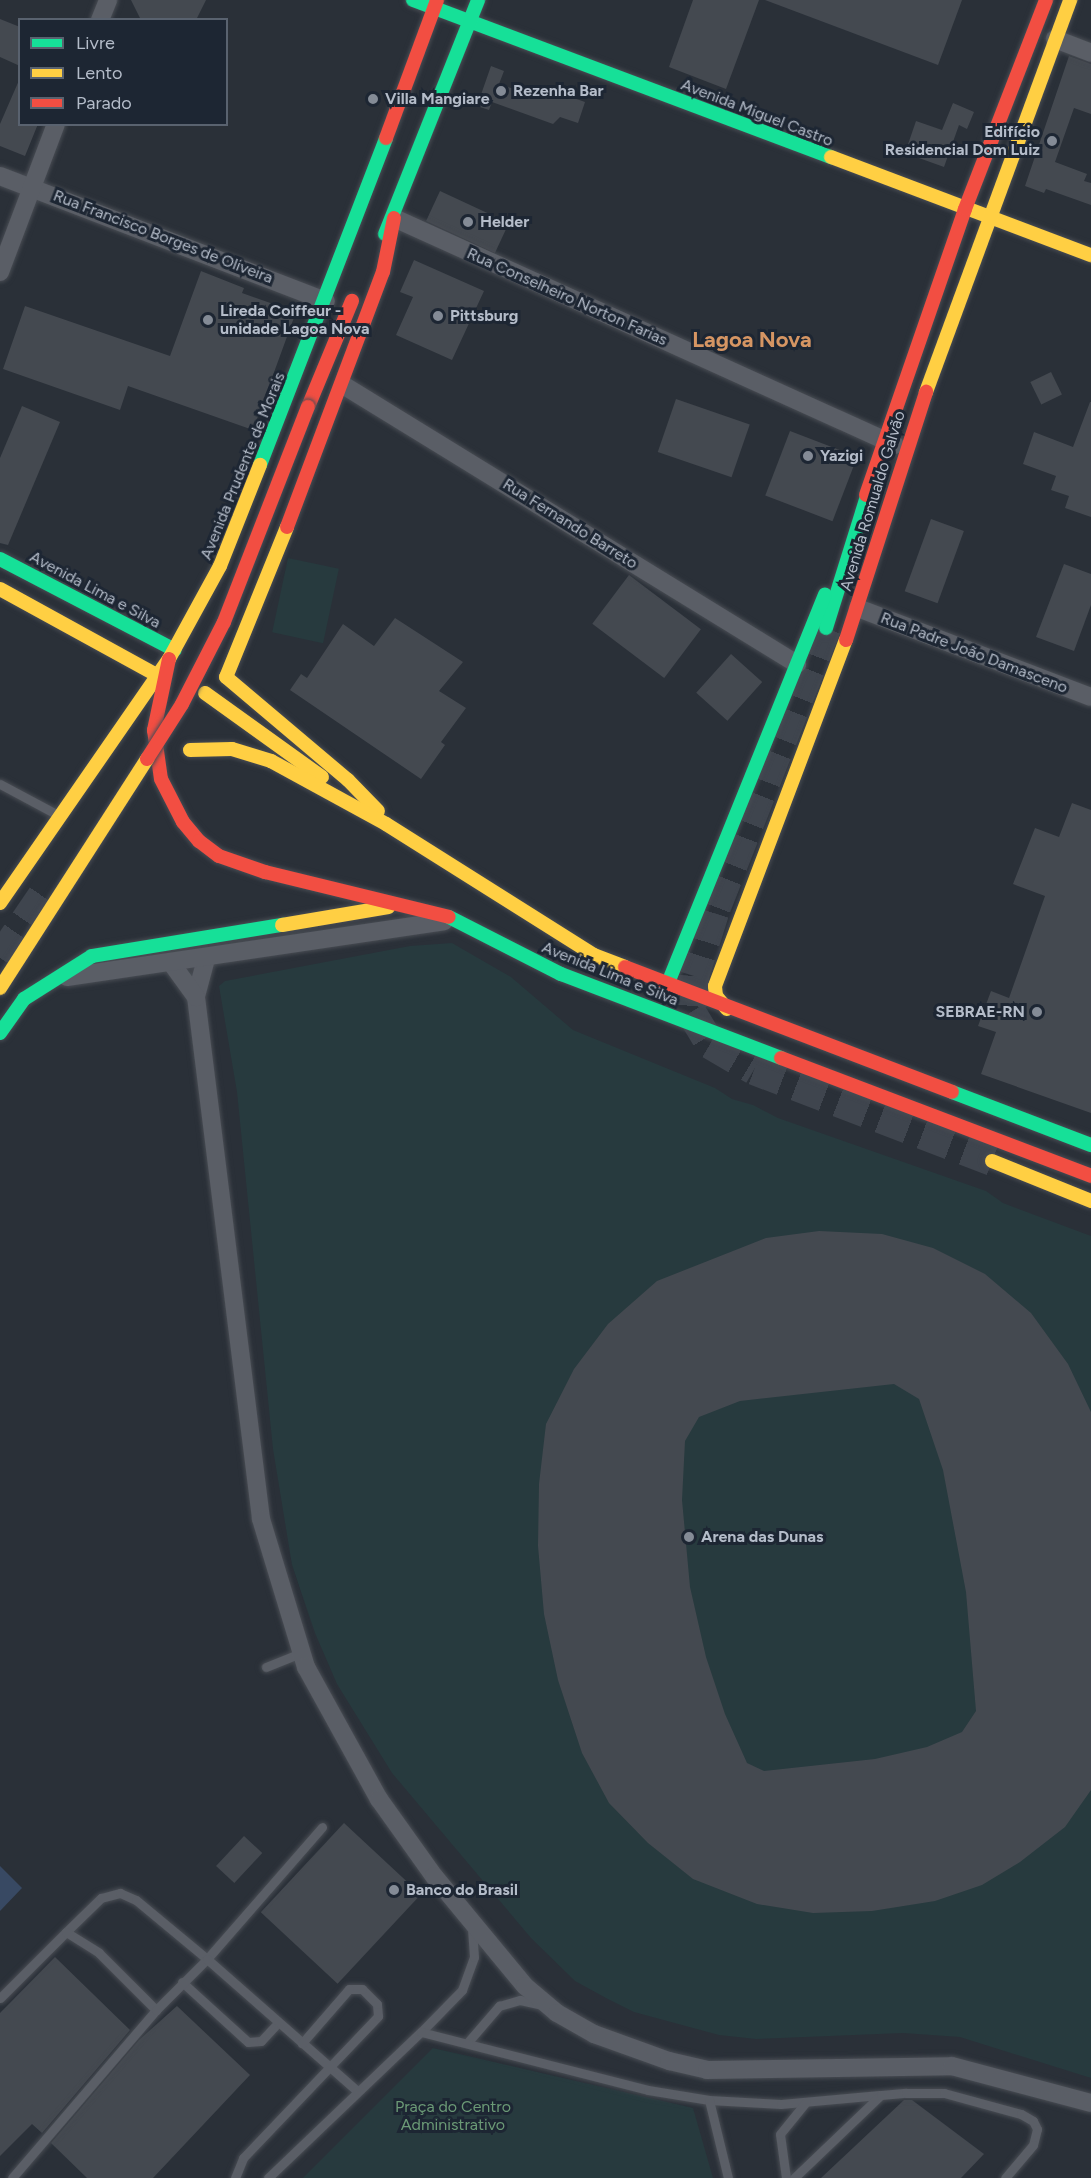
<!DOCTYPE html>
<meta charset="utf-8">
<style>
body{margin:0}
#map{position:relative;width:1091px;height:2178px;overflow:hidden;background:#2a3038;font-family:Figtree,sans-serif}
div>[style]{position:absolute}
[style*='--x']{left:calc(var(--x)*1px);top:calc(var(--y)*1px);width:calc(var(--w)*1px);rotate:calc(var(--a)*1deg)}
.green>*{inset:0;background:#273a3e;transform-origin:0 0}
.water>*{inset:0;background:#384963}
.building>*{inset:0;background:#444950;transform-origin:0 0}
.primary-tunnel>*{height:30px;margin-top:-15px;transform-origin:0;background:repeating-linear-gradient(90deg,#3f454e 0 30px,transparent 0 45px)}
.roads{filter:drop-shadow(0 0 2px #484c53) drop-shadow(0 0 2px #484c53)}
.lane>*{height:9px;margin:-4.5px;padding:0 4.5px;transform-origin:4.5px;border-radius:4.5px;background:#5a5e66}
.street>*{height:18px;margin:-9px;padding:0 9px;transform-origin:9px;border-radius:9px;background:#5a5e66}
.fast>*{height:14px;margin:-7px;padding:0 7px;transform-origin:7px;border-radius:7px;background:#16e098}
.slow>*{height:14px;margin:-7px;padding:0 7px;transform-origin:7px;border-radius:7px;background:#ffcf43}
.jam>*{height:14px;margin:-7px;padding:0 7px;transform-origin:7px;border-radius:7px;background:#f24e42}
.bridges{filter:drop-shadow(0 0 2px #484c55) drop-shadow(0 0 2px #484c55)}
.slow-bridge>*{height:14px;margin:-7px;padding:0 7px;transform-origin:7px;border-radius:7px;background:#ffcf43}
.jam-bridge>*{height:14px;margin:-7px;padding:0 7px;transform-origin:7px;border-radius:7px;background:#f24e42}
.dots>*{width:16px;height:16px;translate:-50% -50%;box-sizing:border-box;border:3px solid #1d2633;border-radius:50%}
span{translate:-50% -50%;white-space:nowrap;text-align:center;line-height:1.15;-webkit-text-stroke:6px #1d2633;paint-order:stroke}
.poi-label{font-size:16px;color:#b4bcc9;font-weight:700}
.left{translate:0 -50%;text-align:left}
.right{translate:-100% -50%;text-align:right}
.street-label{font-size:16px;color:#b4bcc9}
.park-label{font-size:16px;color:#6b9a76}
.district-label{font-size:22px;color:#d59563;font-weight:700}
.legend{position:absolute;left:18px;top:18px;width:210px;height:108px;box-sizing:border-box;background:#1d2633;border:2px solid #59626f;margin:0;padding:8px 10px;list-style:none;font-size:18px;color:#b4bcc9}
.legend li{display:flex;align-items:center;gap:12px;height:30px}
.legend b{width:30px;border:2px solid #59626f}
</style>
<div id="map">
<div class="green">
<i style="left:288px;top:558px;width:52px;height:76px;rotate:12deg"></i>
<i style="clip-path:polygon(452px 943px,511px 977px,573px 1030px,715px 1088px,732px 1099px,753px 1105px,778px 1118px,986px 1191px,1003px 1203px,1091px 1236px,1091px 2078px,960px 2037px,903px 2033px,756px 2039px,719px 2035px,634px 2012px,606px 1998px,575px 1981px,531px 1938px,392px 1773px,337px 1684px,315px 1633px,292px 1565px,273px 1449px,237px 1092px,219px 986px,225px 981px,410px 946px)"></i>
<i style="clip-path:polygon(433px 2048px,693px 2108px,713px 2178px,303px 2178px)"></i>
</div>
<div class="water">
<i style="clip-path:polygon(0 1866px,22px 1888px,0 1911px)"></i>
</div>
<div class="building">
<i style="clip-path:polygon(131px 0,206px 0,196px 20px,141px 20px)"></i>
<i style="clip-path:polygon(693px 0,759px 0,726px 89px,669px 67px)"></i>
<i style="clip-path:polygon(765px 0,962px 0,938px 65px)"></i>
<i style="clip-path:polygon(0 19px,20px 27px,20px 66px,0 57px)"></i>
<i style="clip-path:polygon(1069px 56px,1091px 64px,1091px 114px,1074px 108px,1055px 162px,1087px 174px,1084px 181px,1091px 183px,1091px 205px,1046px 189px,1044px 193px,1025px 186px)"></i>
<i style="clip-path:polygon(491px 66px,504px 71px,499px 84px,534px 96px,537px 85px,585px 102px,578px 123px,560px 117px,553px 124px,492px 102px,489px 110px,477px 106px)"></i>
<i style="clip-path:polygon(20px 78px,20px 124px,38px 124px,25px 156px,0 146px,0 124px)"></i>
<i style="clip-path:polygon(953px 103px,974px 112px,967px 129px,959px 125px,944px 167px,905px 153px,916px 121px,942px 130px)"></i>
<i style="left:440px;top:191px;width:76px;height:33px;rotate:25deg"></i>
<i style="clip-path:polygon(414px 260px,484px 291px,452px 360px,396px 335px,413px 297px,400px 292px)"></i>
<i style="clip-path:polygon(201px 271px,244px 288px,242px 293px,296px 312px,253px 430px,128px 386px,120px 410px,3px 369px,25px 306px,170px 356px)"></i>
<i style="left:1051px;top:372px;width:25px;height:23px;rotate:64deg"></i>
<i style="left:676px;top:399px;width:78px;height:56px;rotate:19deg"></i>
<i style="clip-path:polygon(1090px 402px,1091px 402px,1091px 517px,1065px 508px,1069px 496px,1051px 490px,1056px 476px,1023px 464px,1034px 432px,1073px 447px)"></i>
<i style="clip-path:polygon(22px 406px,60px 422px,8px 545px,0 543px,0 458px)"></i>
<i style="left:790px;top:431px;width:72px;height:69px;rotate:21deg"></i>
<i style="left:931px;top:519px;width:35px;height:77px;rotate:20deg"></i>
<i style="clip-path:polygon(1064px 564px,1091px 574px,1091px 605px,1074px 651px,1036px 637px)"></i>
<i style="left:629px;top:575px;width:90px;height:61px;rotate:37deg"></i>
<i style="clip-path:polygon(395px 618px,463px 662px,439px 691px,466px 708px,441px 742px,445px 745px,421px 779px,290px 690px,301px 674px,307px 678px,343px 624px,374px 646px)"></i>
<i style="left:731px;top:654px;width:42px;height:52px;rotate:42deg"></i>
<i style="clip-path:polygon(1072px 803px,1091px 810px,1091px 1113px,981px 1074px,996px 1032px,978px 1026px,991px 991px,1009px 998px,1045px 896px,1013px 884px,1035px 828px,1059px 837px)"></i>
<i style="clip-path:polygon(evenodd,819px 1231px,882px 1234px,933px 1248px,985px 1274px,1031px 1313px,1068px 1364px,1091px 1412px,1091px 1790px,1065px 1827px,1020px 1862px,982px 1885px,935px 1901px,872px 1911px,813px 1913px,757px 1904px,693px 1879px,648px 1843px,609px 1803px,582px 1753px,558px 1680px,544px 1614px,538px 1546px,539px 1484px,546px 1424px,574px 1369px,608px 1324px,657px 1281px,766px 1238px,819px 1231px,894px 1384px,919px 1399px,943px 1470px,966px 1592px,976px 1711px,962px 1732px,927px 1747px,875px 1759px,764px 1771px,747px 1763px,725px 1714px,706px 1657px,690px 1587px,682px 1500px,685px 1441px,699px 1417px,740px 1401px,894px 1384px)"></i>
<i style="left:344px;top:1823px;width:105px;height:122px;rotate:43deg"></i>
<i style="left:244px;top:1836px;width:25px;height:41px;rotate:43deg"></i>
<i style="clip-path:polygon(55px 1957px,130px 2030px,42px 2133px,32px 2124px,0 2156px,0 2013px)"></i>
<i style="clip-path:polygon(177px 2006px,250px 2075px,153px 2178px,87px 2178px,51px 2143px,139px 2040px)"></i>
<i style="clip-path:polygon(904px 2100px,912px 2100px,984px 2154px,961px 2178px,821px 2178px)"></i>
</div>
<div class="primary-tunnel">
<i style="--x:826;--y:628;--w:306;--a:111.5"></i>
<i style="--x:714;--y:913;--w:66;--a:107.6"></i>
<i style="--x:694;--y:976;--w:36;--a:95"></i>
<i style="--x:691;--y:1012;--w:37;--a:59"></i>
<i style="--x:710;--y:1044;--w:51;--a:30.6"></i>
<i style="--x:754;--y:1070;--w:255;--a:20.9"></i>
<i style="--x:0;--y:958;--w:76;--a:-55.7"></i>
</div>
<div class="roads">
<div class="lane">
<i style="--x:0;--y:784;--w:66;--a:28.1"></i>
<i style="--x:266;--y:1667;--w:38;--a:-22"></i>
<i style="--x:66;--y:1932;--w:49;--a:-44.2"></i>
<i style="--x:101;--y:1898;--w:20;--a:-15"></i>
<i style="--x:120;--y:1893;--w:17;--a:24"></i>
<i style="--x:136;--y:1900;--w:92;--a:39.7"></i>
<i style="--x:207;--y:1959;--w:175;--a:-48.9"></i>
<i style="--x:182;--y:1982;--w:89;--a:42.3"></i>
<i style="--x:248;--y:2042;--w:13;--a:-4"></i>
<i style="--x:261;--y:2041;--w:25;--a:-47"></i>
<i style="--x:0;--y:1998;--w:93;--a:-45"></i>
<i style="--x:66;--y:1932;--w:39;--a:32"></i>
<i style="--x:99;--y:1953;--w:81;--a:45"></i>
<i style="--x:156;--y:2010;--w:221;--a:130.6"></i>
<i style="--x:156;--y:2010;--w:72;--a:-45"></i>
<i style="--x:207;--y:1959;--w:200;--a:41.3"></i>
<i style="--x:421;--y:2032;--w:59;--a:-45.7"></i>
<i style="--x:462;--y:1990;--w:35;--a:-70"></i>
<i style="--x:474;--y:1957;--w:30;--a:-94"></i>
<i style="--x:468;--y:2042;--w:48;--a:-49.3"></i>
<i style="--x:499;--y:2006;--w:22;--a:-16"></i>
<i style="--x:520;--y:2000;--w:22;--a:13"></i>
<i style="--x:709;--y:2100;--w:72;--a:3.2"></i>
<i style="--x:781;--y:2104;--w:99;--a:-5.2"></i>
<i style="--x:235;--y:2178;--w:22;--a:-68"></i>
<i style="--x:243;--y:2158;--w:196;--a:-46.4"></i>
<i style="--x:378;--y:2016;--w:12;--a:-95"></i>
<i style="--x:377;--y:2004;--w:21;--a:-135"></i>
<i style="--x:362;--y:1989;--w:13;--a:180"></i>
<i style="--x:349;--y:1989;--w:72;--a:131"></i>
<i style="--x:268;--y:2178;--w:211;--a:-43.7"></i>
<i style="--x:421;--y:2032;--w:234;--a:14.3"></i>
<i style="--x:648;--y:2090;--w:62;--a:9.3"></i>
<i style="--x:709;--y:2100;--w:80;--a:76.3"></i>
<i style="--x:786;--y:2178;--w:44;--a:-97.8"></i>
<i style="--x:780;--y:2134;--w:41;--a:-50.9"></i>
<i style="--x:794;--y:2178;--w:120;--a:-43.7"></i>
<i style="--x:881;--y:2095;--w:25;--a:-5"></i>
<i style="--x:906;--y:2093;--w:38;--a:0"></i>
<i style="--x:944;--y:2093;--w:80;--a:15.3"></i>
<i style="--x:1021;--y:2114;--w:14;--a:30"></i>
<i style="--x:1033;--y:2121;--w:9;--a:63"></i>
<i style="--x:1037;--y:2129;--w:16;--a:104"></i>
<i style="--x:1033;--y:2145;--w:43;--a:130.3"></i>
</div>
<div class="street">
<i style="--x:100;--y:20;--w:22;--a:-68"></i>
<i style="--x:1055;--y:39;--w:39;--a:21"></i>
<i style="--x:0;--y:176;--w:349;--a:21"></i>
<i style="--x:394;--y:218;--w:550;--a:24.37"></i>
<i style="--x:0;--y:272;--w:158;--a:-69.3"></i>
<i style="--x:343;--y:385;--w:533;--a:31.57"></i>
<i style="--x:858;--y:608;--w:249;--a:20.9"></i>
<i style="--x:206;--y:959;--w:39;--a:105"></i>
<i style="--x:196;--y:997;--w:526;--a:82.9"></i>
<i style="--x:261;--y:1519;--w:155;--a:73.1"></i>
<i style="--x:306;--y:1667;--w:151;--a:61.1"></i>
<i style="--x:379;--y:1799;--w:95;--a:54.5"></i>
<i style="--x:434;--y:1876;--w:143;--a:50.4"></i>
<i style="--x:525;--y:1986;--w:42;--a:40.2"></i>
<i style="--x:557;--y:2013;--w:43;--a:29.6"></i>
<i style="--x:594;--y:2034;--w:80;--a:19.8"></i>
<i style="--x:669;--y:2061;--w:39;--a:13"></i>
<i style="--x:707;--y:2070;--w:245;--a:-0.9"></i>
<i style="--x:952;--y:2066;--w:144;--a:14.9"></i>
<i style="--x:172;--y:964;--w:41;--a:54"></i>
<i style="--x:67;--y:977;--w:381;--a:-8.4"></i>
</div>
<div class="fast">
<i style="--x:413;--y:0;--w:447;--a:20.6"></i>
<i style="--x:385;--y:234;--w:252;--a:-68.3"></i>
<i style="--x:260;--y:465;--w:350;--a:-68.9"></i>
<i style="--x:0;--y:559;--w:197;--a:27.5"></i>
<i style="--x:826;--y:628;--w:161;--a:-72.7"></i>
<i style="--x:449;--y:917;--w:126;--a:27"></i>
<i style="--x:561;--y:974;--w:235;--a:20.9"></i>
<i style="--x:668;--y:983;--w:419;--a:-68"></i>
<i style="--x:0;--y:1033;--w:42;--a:-54.8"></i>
<i style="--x:24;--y:999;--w:80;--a:-32.3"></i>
<i style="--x:92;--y:956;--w:193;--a:-9.3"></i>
<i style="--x:952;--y:1092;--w:149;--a:20.9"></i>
</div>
<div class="slow">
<i style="--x:831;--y:157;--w:278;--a:20.7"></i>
<i style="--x:926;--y:392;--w:418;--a:-69.8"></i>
<i style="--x:287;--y:527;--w:162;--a:112.1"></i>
<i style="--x:226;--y:677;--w:160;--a:40.2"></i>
<i style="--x:348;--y:780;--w:43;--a:45.9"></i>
<i style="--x:0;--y:589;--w:180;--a:28.8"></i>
<i style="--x:205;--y:693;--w:144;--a:35.7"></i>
<i style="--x:190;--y:750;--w:42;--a:-1.4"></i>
<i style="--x:232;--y:749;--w:41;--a:17.1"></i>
<i style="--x:271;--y:761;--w:131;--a:28.7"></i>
<i style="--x:386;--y:824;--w:246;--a:32.2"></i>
<i style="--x:594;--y:955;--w:33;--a:21"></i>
<i style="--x:0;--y:903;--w:297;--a:-55.3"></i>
<i style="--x:169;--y:659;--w:106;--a:-61.3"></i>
<i style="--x:220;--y:566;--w:109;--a:-68.4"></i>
<i style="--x:282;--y:925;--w:108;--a:-9.6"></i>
<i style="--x:727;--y:1009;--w:17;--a:-130"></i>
<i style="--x:716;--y:996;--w:10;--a:-96"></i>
<i style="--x:715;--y:986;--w:370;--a:-69.3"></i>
<i style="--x:992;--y:1161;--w:107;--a:22"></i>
</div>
<div class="jam">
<i style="--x:386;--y:138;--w:147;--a:-69.7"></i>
<i style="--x:308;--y:407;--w:115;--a:-67.5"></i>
<i style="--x:866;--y:495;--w:303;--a:-70.9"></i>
<i style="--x:965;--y:209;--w:224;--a:-68.8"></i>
<i style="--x:287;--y:527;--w:272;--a:-69.4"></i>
<i style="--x:383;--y:272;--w:55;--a:-78.5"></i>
<i style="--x:846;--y:640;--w:261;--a:-72.1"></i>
<i style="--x:169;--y:659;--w:73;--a:101.9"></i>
<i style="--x:154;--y:730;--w:49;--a:81.9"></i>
<i style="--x:161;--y:779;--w:48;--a:62.9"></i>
<i style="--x:183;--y:822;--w:25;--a:50"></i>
<i style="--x:199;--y:841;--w:25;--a:37"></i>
<i style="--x:219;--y:856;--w:49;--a:19.2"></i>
<i style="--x:265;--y:872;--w:189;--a:13.7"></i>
<i style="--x:625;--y:967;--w:350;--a:20.9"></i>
<i style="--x:781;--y:1058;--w:332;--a:20.8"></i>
</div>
</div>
<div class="bridges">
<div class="slow-bridge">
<i style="--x:0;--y:988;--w:272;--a:-57.3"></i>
</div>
<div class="jam-bridge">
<i style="--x:147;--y:759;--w:65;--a:-57.5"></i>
<i style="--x:182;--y:704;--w:92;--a:-62.9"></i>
<i style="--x:224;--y:622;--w:231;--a:-68.7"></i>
</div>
</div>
<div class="dots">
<i style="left:501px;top:91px;background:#848b96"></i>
<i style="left:373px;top:99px;background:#848b96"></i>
<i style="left:1052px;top:141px;background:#848b96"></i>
<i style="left:468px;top:222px;background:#848b96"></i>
<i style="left:438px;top:316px;background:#848b96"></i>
<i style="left:208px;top:320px;background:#848b96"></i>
<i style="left:808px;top:456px;background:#848b96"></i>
<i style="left:1037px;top:1012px;background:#848b96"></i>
<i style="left:689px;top:1537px;background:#848b96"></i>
<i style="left:394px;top:1890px;background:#848b96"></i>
</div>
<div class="poi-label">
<span class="left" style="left:513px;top:91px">Rezenha Bar</span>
<span class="left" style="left:385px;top:99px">Villa Mangiare</span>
<span class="right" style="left:1040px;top:141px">Edifício<br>Residencial Dom Luiz</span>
<span class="left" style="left:480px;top:222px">Helder</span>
<span class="left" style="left:220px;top:320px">Lireda Coiffeur -<br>unidade Lagoa Nova</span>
<span class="left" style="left:450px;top:316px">Pittsburg</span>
<span class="left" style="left:820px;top:456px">Yazigi</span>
<span class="right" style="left:1025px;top:1012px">SEBRAE-RN</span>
<span class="left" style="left:701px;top:1537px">Arena das Dunas</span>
<span class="left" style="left:406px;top:1890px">Banco do Brasil</span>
</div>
<div class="street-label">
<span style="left:757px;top:113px;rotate:21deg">Avenida Miguel Castro</span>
<span style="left:163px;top:237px;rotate:21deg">Rua Francisco Borges de Oliveira</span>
<span style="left:567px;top:297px;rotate:24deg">Rua Conselheiro Norton Farias</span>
<span style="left:243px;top:466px;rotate:-68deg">Avenida Prudente de Morais</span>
<span style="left:873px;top:501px;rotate:-73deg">Avenida Romualdo Galvão</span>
<span style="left:570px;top:524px;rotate:32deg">Rua Fernando Barreto</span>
<span style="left:95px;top:590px;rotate:28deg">Avenida Lima e Silva</span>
<span style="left:974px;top:653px;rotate:21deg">Rua Padre João Damasceno</span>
<span style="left:610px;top:974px;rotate:22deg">Avenida Lima e Silva</span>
</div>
<div class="park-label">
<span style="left:453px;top:2116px">Praça do Centro<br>Administrativo</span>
</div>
<div class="district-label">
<span style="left:752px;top:340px">Lagoa Nova</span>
</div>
<ul class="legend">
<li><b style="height:8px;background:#16e098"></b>Livre</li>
<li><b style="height:8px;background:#ffcf43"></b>Lento</li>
<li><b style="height:8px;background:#f24e42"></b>Parado</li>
</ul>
</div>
